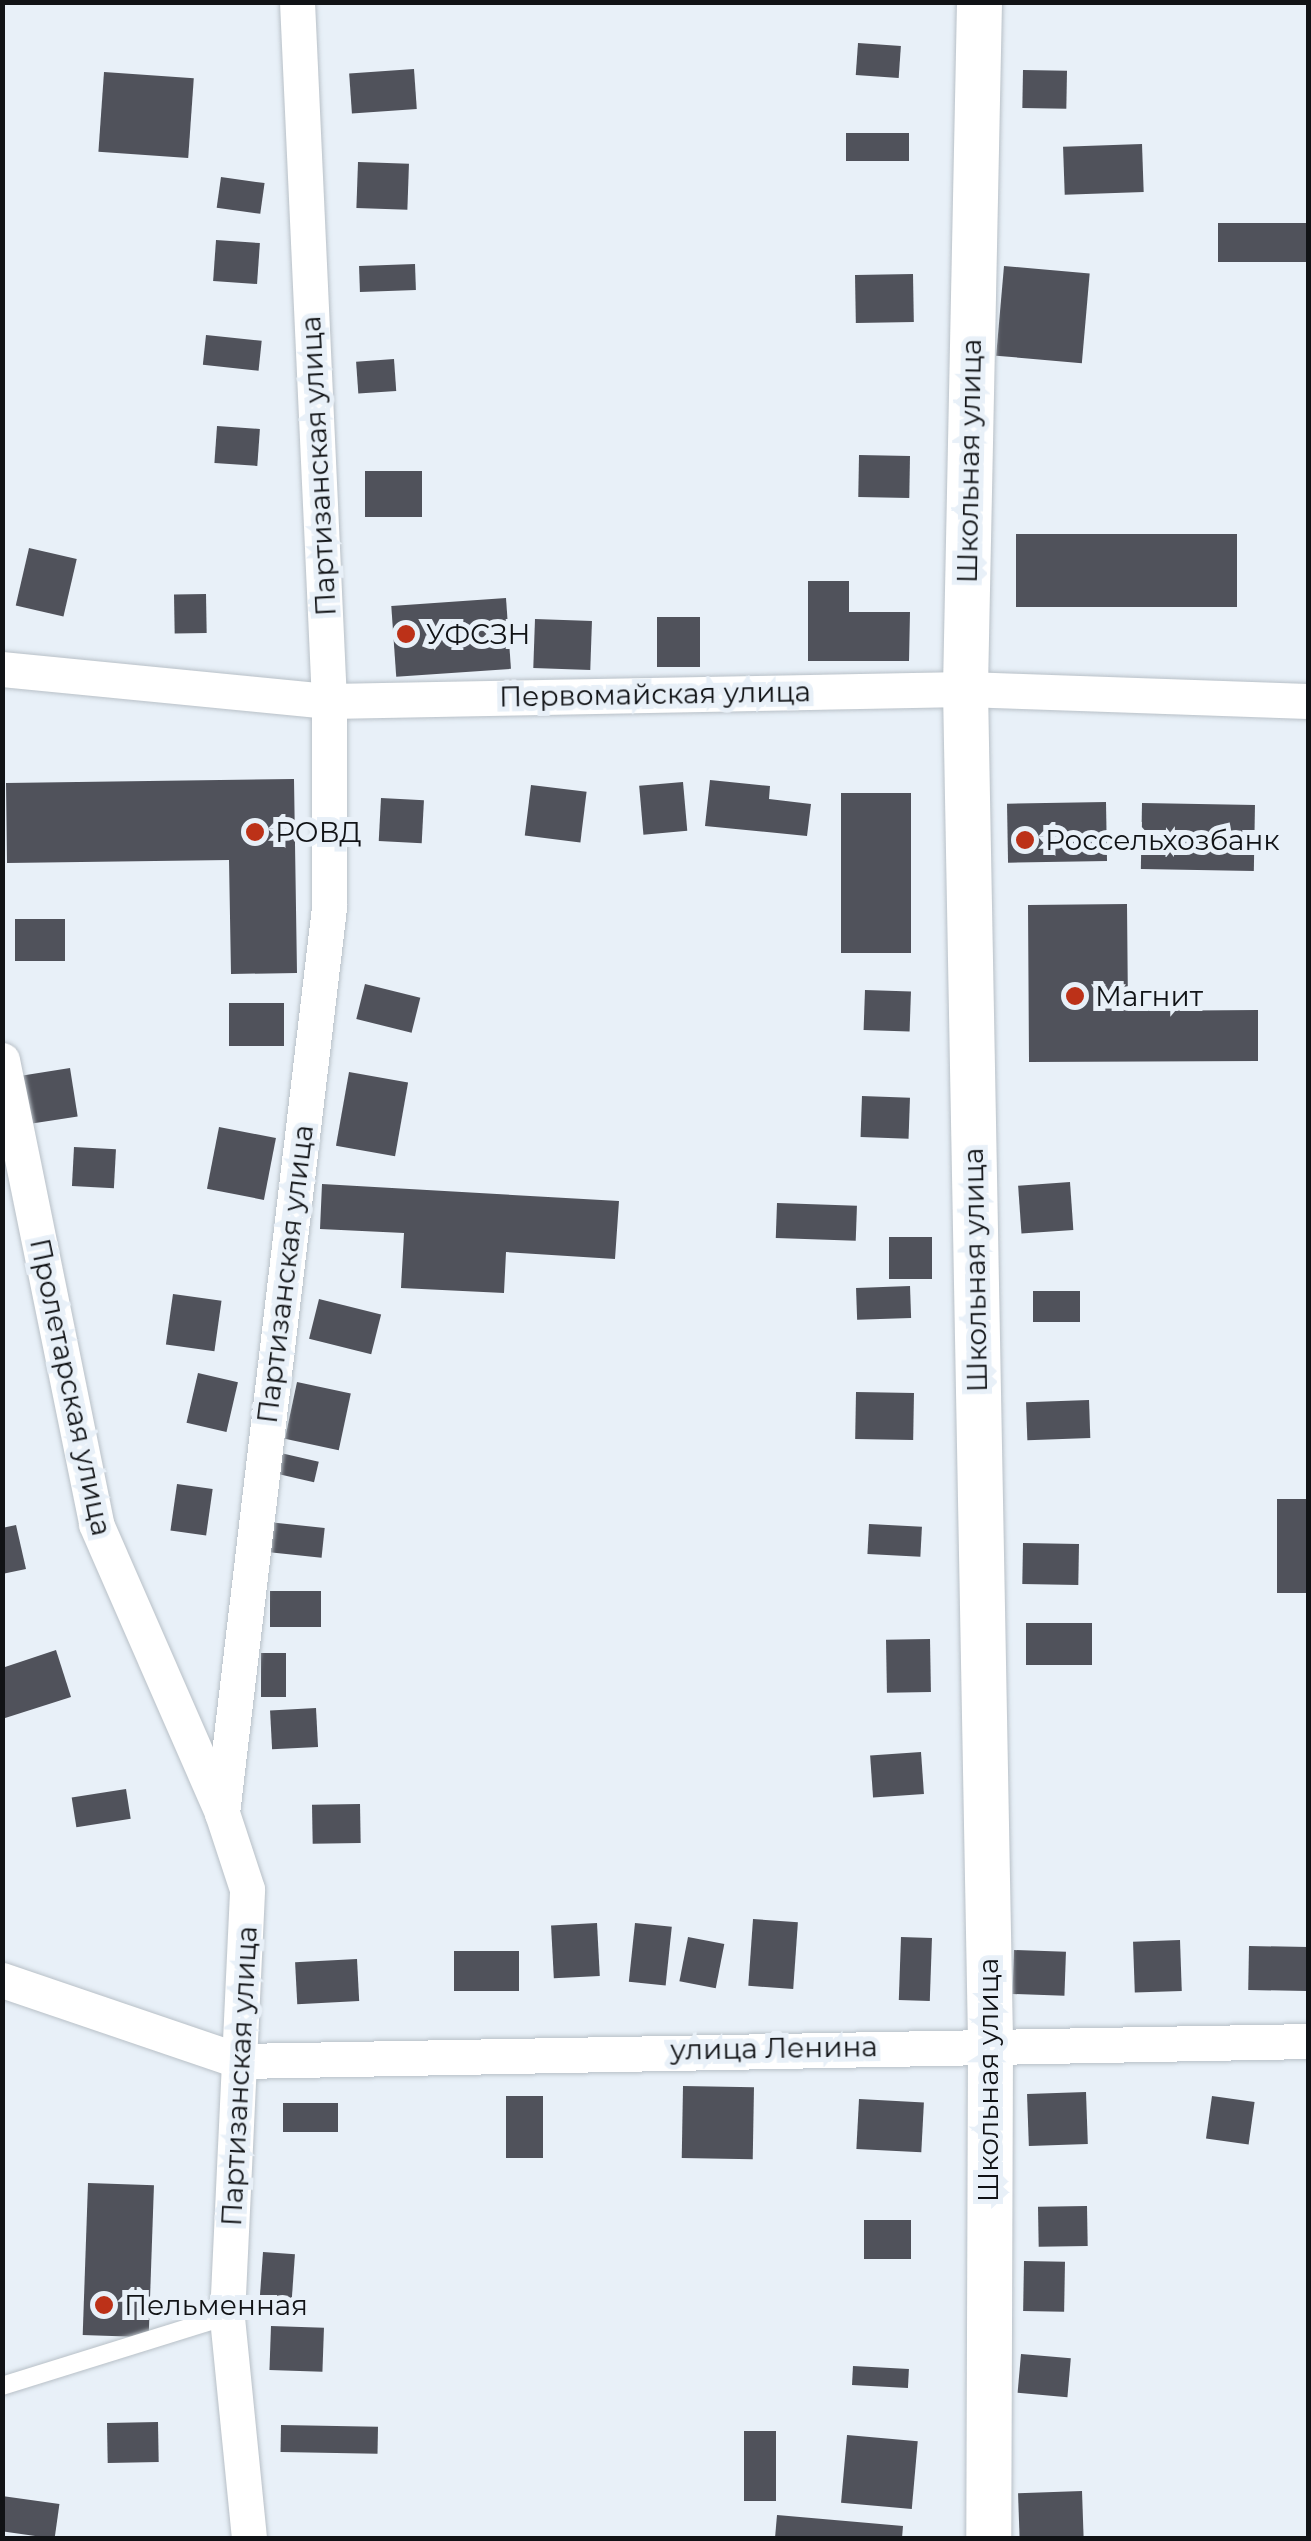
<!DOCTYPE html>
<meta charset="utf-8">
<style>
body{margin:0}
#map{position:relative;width:1311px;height:2541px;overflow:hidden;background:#e8f0f8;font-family:Montserrat,sans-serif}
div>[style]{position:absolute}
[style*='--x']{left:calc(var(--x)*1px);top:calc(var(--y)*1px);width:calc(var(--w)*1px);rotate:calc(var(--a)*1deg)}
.building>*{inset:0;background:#50525b;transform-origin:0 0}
.roads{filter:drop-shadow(0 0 2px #b8c0c7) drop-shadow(0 0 2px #b8c0c7)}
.service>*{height:18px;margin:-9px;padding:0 9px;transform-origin:9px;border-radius:9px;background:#fff}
.minor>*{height:35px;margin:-17.5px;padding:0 17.5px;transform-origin:17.5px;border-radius:17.5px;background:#fff}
.tertiary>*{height:45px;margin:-22.5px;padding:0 22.5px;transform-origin:22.5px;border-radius:22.5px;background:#fff}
.dots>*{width:28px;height:28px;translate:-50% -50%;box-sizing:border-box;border:5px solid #e8f0f8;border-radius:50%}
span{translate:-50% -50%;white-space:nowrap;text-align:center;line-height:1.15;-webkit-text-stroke:10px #e8f0f8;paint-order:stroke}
.street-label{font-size:28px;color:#111316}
.poi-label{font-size:28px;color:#111316}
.left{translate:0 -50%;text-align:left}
.frame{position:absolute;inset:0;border:5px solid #111316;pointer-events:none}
</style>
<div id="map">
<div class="building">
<i style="left:858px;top:43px;width:43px;height:32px;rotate:4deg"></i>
<i style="left:414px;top:69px;width:40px;height:65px;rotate:86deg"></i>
<i style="left:1023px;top:70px;width:44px;height:38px;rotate:1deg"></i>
<i style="left:104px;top:72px;width:90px;height:80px;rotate:4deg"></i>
<i style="left:909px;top:133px;width:28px;height:63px;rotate:90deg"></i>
<i style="left:1142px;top:144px;width:48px;height:79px;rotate:88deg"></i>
<i style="left:358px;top:162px;width:51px;height:46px;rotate:2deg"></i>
<i style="left:221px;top:177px;width:44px;height:31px;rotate:8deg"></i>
<i style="left:1218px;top:223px;width:90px;height:39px"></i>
<i style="left:216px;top:240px;width:44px;height:41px;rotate:4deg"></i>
<i style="left:415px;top:264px;width:26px;height:56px;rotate:88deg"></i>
<i style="left:1004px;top:266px;width:86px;height:90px;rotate:5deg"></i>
<i style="left:913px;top:274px;width:48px;height:58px;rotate:89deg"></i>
<i style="left:206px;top:335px;width:56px;height:30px;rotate:6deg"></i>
<i style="left:394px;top:359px;width:32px;height:38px;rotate:86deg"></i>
<i style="left:217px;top:426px;width:43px;height:37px;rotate:4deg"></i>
<i style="left:859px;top:455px;width:51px;height:42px;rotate:1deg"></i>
<i style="left:422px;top:471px;width:46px;height:57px;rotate:90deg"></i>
<i style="left:1237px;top:534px;width:73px;height:221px;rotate:90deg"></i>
<i style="left:29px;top:548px;width:49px;height:59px;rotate:13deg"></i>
<i style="clip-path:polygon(808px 581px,849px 581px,849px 612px,910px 612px,909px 661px,808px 661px)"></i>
<i style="left:206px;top:594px;width:39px;height:32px;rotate:89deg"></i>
<i style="left:506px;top:598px;width:71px;height:115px;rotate:86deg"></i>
<i style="left:657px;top:617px;width:43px;height:50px"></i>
<i style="left:535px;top:619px;width:57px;height:49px;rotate:2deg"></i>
<i style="clip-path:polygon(294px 779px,297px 973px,231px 974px,229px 860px,7px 863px,6px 783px)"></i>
<i style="clip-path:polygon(710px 780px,770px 786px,769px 799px,811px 804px,807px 836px,705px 826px)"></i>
<i style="left:683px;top:782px;width:49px;height:44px;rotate:85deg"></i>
<i style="left:531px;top:785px;width:56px;height:51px;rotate:7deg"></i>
<i style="left:841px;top:793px;width:70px;height:160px"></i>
<i style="left:381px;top:798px;width:43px;height:43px;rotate:3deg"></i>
<i style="left:1106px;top:802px;width:59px;height:99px;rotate:89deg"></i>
<i style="left:1142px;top:803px;width:113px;height:66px;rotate:1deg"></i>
<i style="clip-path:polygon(1127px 904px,1128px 1011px,1258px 1010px,1258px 1061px,1029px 1062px,1028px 905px)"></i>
<i style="left:65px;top:919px;width:42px;height:50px;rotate:90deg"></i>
<i style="left:365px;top:984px;width:57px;height:36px;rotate:14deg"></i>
<i style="left:865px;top:990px;width:46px;height:40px;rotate:2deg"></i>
<i style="left:229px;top:1003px;width:55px;height:43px"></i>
<i style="left:70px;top:1068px;width:49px;height:51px;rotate:81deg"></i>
<i style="left:349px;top:1072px;width:60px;height:75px;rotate:10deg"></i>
<i style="left:862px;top:1096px;width:48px;height:41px;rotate:2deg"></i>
<i style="left:219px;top:1127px;width:58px;height:63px;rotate:11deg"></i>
<i style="left:74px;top:1147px;width:42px;height:39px;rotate:3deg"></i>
<i style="left:1070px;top:1182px;width:48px;height:52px;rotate:86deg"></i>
<i style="clip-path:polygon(322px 1184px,619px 1201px,615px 1259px,506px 1252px,504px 1293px,401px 1288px,404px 1233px,320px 1229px)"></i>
<i style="left:777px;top:1203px;width:80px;height:35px;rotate:2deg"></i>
<i style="left:889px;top:1237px;width:43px;height:42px"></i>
<i style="left:910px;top:1286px;width:32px;height:54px;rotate:88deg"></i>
<i style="left:1033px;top:1291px;width:47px;height:31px"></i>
<i style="left:173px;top:1294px;width:49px;height:51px;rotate:8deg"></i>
<i style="left:319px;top:1299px;width:64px;height:41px;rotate:14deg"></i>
<i style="left:198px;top:1373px;width:41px;height:51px;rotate:13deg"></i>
<i style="left:297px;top:1382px;width:55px;height:58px;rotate:12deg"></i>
<i style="left:856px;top:1392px;width:58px;height:47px;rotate:1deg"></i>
<i style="left:1089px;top:1400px;width:38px;height:63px;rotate:88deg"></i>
<i style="left:272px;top:1451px;width:48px;height:21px;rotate:13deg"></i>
<i style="left:177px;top:1484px;width:36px;height:47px;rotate:8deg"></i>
<i style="left:1277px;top:1499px;width:31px;height:94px"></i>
<i style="left:268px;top:1522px;width:57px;height:30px;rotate:6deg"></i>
<i style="left:869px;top:1524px;width:53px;height:30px;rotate:3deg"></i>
<i style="clip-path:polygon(16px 1525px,26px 1569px,2px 1574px,2px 1528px)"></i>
<i style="left:1023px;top:1543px;width:56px;height:41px;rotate:1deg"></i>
<i style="left:270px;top:1591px;width:51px;height:36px"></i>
<i style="left:1092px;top:1623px;width:42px;height:66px;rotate:90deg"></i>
<i style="left:930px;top:1639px;width:53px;height:44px;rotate:89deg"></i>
<i style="clip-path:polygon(56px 1650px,71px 1697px,2px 1719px,2px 1668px)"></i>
<i style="left:261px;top:1653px;width:25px;height:44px"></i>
<i style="left:316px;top:1708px;width:39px;height:46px;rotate:87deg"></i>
<i style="left:921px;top:1752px;width:42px;height:51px;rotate:86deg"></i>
<i style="left:126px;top:1789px;width:30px;height:55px;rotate:81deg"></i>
<i style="left:360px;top:1804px;width:39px;height:48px;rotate:89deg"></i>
<i style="left:753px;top:1919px;width:45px;height:67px;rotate:4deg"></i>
<i style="left:597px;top:1923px;width:53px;height:46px;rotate:87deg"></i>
<i style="left:635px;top:1923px;width:37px;height:59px;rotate:6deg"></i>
<i style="left:688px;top:1937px;width:37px;height:45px;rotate:11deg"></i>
<i style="left:901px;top:1937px;width:31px;height:63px;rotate:2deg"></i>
<i style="left:1180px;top:1940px;width:51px;height:47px;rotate:88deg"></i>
<i style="left:1249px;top:1946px;width:59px;height:44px;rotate:1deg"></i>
<i style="left:1014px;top:1950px;width:52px;height:44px;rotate:2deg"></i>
<i style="left:519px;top:1951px;width:40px;height:65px;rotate:90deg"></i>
<i style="left:357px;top:1959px;width:42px;height:62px;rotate:87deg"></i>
<i style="left:683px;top:2086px;width:71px;height:72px;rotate:1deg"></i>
<i style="left:1086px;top:2092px;width:52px;height:59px;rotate:88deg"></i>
<i style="left:506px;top:2096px;width:37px;height:62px"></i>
<i style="left:1212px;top:2096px;width:43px;height:43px;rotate:8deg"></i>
<i style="left:859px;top:2099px;width:65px;height:50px;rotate:3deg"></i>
<i style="left:283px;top:2103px;width:55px;height:29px"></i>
<i style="left:88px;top:2183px;width:66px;height:152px;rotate:2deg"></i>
<i style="left:1087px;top:2206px;width:40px;height:49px;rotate:89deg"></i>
<i style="left:864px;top:2220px;width:47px;height:39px"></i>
<i style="left:263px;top:2252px;width:32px;height:47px;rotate:4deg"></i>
<i style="left:1024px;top:2261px;width:41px;height:50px;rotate:1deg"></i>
<i style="left:271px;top:2326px;width:53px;height:44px;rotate:2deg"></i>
<i style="left:1021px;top:2354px;width:50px;height:39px;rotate:5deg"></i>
<i style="left:853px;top:2366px;width:56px;height:19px;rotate:3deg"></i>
<i style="left:158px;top:2422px;width:40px;height:51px;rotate:89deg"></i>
<i style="left:281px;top:2425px;width:97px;height:27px;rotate:1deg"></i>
<i style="left:744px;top:2431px;width:32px;height:70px"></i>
<i style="left:847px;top:2435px;width:71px;height:68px;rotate:5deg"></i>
<i style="left:1082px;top:2491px;width:47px;height:64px;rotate:88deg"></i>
<i style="left:2px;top:2496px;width:58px;height:35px;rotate:8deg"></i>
<i style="clip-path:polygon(777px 2515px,903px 2526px,902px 2538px,775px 2538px)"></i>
</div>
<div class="roads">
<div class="service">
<i style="--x:2;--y:2386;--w:236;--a:-17.3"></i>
</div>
<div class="minor">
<i style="--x:2;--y:669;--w:329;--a:5.6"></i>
<i style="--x:329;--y:701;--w:636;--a:-1.08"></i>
<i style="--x:965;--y:689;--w:343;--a:2"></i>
<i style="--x:2;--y:1060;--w:473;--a:78.5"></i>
<i style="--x:96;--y:1524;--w:314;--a:66.4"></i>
<i style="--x:2;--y:1980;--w:251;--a:18.8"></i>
<i style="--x:240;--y:2061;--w:1068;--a:-1.07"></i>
<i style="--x:249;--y:2538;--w:223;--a:-95.7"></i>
<i style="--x:227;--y:2316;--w:427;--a:-87.3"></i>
<i style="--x:247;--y:1889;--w:80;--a:-108.2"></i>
<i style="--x:222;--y:1813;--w:912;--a:-83.26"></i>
<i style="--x:329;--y:907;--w:206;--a:-90"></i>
<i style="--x:329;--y:701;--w:700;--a:-92.62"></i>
</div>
<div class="tertiary">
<i style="--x:979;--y:2;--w:687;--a:91.17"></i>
<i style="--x:965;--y:689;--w:1355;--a:88.94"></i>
<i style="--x:990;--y:2044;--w:494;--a:90.2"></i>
</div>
</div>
<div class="dots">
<i style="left:406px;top:634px;background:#bc3118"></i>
<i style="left:255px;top:832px;background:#bc3118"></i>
<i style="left:1025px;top:840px;background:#bc3118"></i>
<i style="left:1075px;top:996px;background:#bc3118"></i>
<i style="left:104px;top:2305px;background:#bc3118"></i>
</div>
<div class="street-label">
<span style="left:969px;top:461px;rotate:-89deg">Школьная улица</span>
<span style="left:318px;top:466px;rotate:-93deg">Партизанская улица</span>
<span style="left:655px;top:694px;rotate:-1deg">Первомайская улица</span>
<span style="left:975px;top:1270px;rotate:-91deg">Школьная улица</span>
<span style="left:285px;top:1274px;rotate:-83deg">Партизанская улица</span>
<span style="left:71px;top:1387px;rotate:78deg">Пролетарская улица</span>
<span style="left:774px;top:2048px;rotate:-1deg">улица Ленина</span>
<span style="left:239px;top:2076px;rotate:-87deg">Партизанская улица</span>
<span style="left:988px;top:2080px;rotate:-90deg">Школьная улица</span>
</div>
<div class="poi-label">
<span class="left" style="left:426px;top:634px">УФСЗН</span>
<span class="left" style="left:275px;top:832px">РОВД</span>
<span class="left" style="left:1045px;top:840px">Россельхозбанк</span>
<span class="left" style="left:1095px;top:996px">Магнит</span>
<span class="left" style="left:124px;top:2305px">Пельменная</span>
</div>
<div class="frame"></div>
</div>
